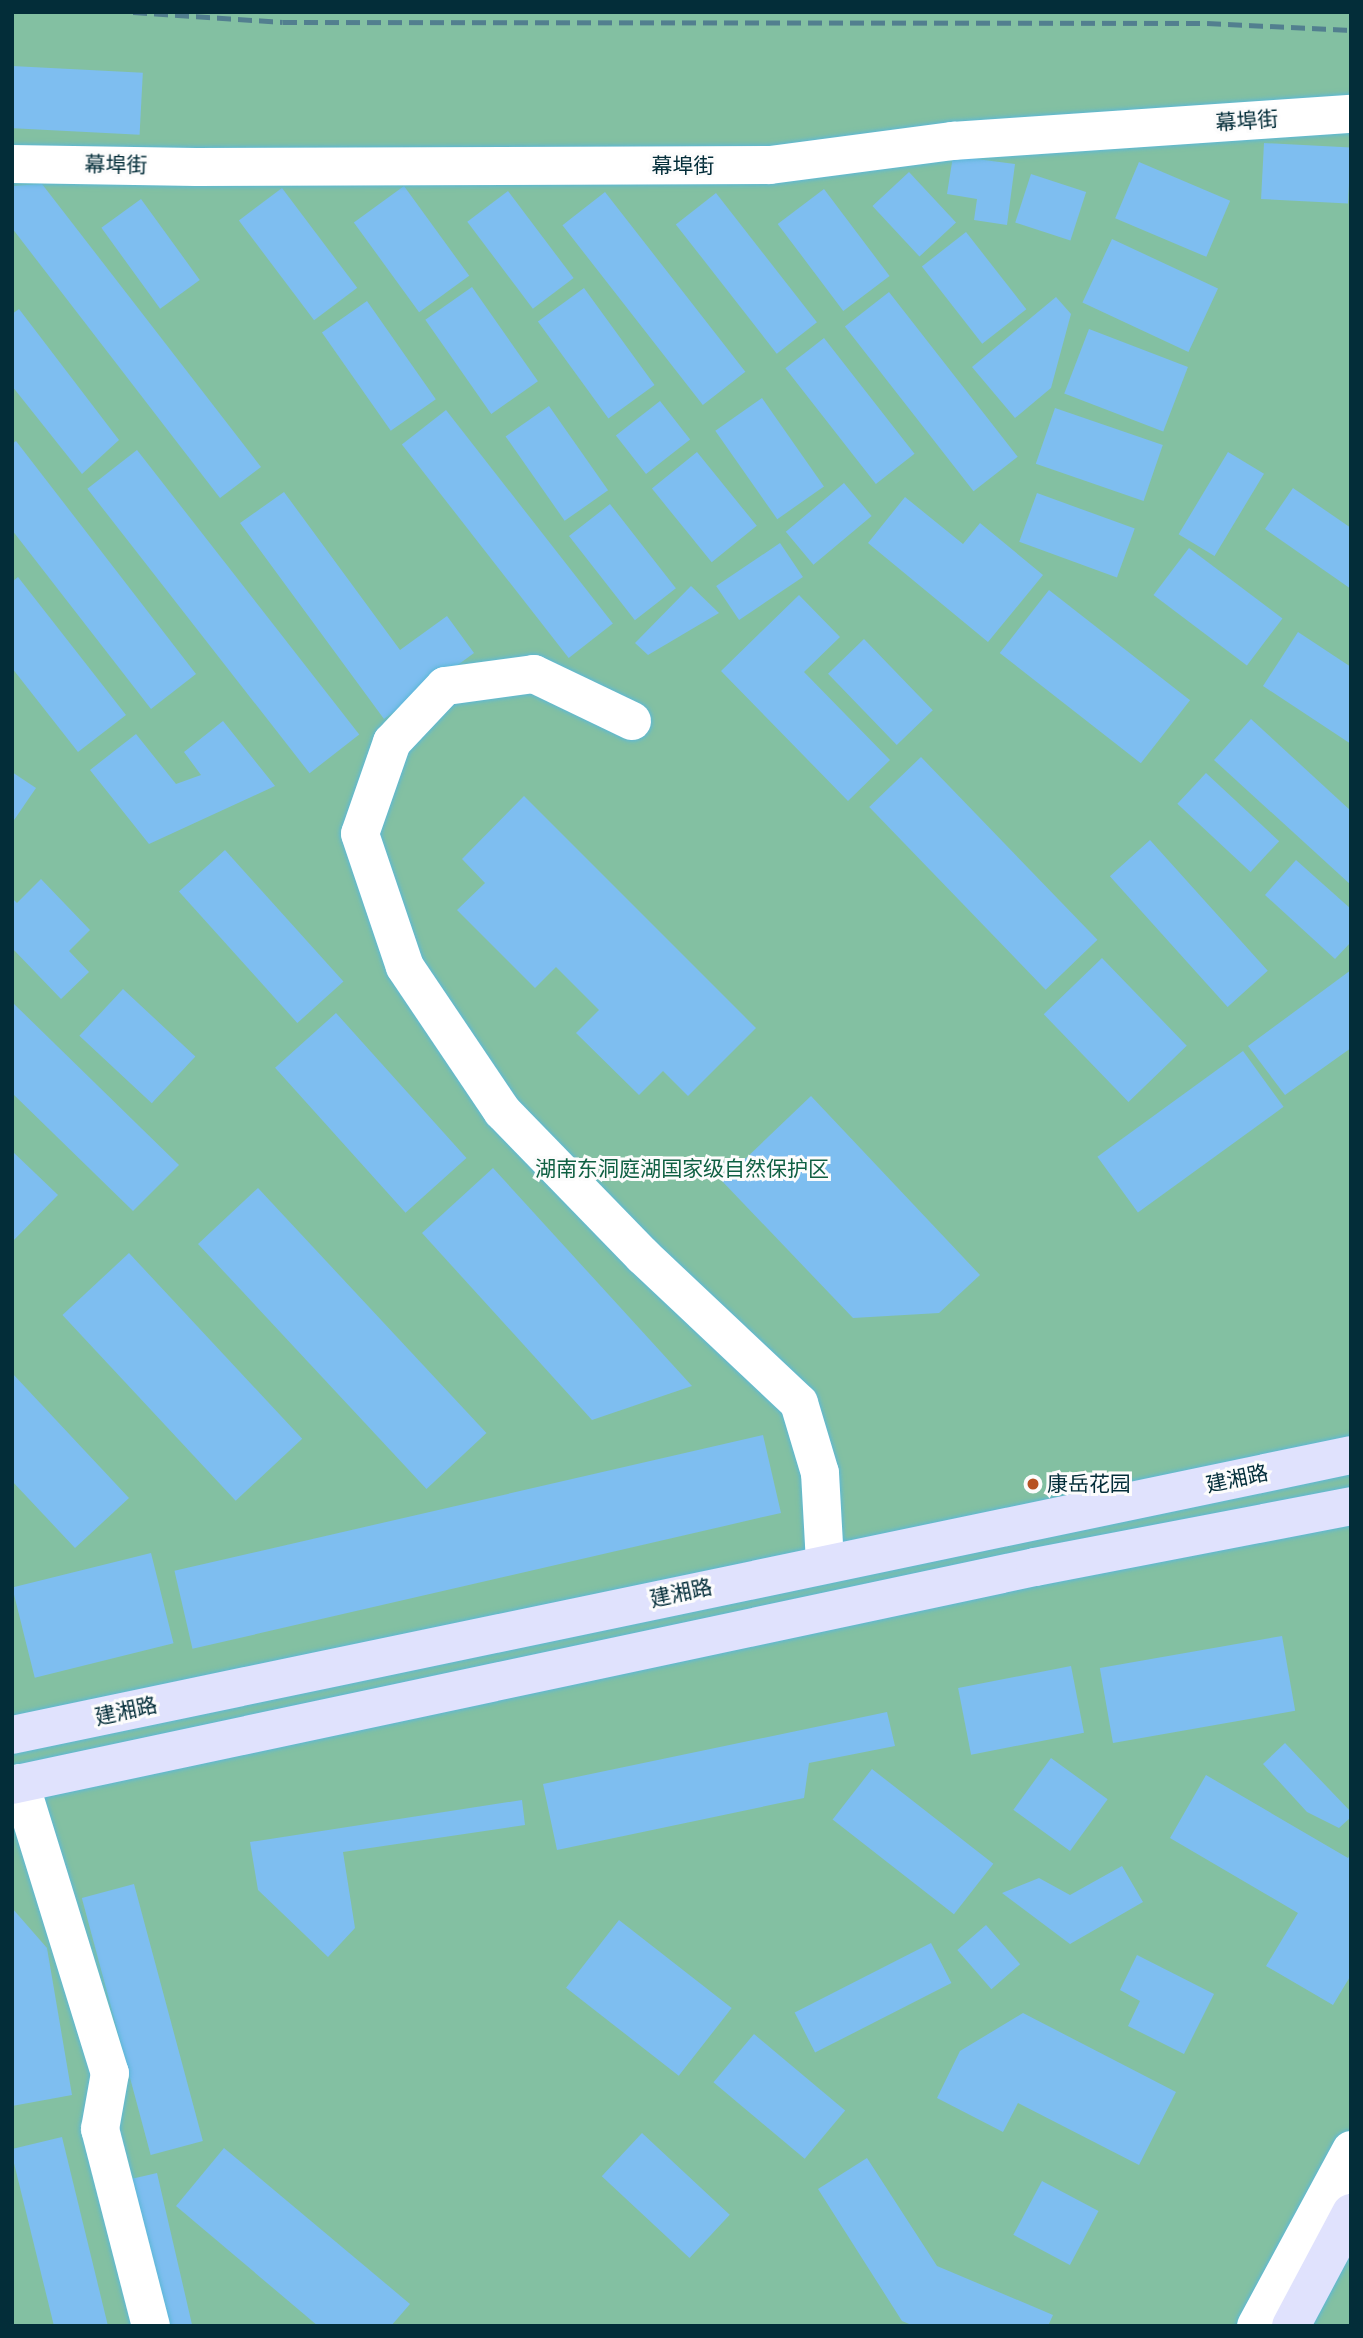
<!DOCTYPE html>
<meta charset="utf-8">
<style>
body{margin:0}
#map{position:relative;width:1363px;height:2338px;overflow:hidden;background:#b2e4f8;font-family:"Fira Sans Condensed","Noto Sans SC",sans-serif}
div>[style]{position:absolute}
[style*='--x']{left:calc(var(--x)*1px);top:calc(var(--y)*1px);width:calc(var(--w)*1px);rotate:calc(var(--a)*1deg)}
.green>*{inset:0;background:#83c0a2;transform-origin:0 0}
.building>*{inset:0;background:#7ebef0;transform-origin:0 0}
.roads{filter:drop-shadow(0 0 2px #5cb7d6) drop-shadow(0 0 2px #5cb7d6)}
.street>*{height:38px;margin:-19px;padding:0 19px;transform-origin:19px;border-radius:19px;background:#fff}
.secondary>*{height:38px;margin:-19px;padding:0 19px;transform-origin:19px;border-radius:19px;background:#fff}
.primary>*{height:38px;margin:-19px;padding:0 19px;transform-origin:19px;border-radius:19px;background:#e0e2fd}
.rail>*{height:5px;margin-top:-2.5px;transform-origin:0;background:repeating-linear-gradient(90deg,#527f8f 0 14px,transparent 0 21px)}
.dots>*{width:19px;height:19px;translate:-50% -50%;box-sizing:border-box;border:4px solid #fcfcfc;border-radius:50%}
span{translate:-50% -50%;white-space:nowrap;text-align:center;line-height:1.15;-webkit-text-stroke:6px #fcfcfc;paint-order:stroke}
.street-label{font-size:21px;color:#032d39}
.park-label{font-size:21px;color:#106043}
.poi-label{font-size:21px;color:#032d39}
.left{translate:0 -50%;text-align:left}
.frame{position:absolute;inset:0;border:14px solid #032d39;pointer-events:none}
</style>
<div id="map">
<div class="green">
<i style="left:12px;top:12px;width:1339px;height:2314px"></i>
</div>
<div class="building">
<i style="left:12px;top:66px;width:131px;height:62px;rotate:3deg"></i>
<i style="left:1264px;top:143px;width:87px;height:56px;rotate:3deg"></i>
<i style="clip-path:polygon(953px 156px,1015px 164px,1007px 225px,974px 220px,977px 199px,947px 194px)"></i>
<i style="left:1139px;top:162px;width:99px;height:61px;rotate:23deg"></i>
<i style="left:909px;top:172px;width:69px;height:50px;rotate:47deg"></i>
<i style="left:1031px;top:174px;width:58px;height:51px;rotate:18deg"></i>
<i style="clip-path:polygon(42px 184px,261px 467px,220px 498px,12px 228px,12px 186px)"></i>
<i style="left:404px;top:186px;width:111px;height:62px;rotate:54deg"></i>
<i style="left:282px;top:188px;width:125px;height:54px;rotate:53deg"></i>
<i style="left:824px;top:189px;width:109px;height:58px;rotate:53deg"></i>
<i style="left:508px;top:191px;width:109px;height:51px;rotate:53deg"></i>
<i style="left:605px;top:192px;width:228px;height:54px;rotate:52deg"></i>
<i style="left:716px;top:193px;width:164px;height:51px;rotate:52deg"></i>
<i style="left:141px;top:199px;width:100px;height:49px;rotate:54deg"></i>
<i style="left:966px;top:232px;width:98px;height:56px;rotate:52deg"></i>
<i style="left:1112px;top:239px;width:117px;height:70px;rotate:25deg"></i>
<i style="left:472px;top:287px;width:115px;height:57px;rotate:55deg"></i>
<i style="left:584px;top:288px;width:120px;height:57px;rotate:54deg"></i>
<i style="left:889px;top:292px;width:209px;height:56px;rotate:52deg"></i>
<i style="clip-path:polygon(1056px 297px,1071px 314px,1051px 388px,1015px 418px,972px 367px)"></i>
<i style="left:367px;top:301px;width:120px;height:55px;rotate:55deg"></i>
<i style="clip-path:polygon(19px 309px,119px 440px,82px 474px,12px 386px,12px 314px)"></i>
<i style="left:1089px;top:329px;width:106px;height:69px;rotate:21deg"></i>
<i style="left:824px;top:338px;width:147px;height:49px;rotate:52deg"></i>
<i style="left:762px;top:398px;width:108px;height:57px;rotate:55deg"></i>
<i style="left:660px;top:401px;width:49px;height:56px;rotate:52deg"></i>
<i style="left:549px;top:406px;width:103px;height:53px;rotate:55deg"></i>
<i style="left:1055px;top:408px;width:114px;height:59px;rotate:19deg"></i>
<i style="left:446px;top:410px;width:271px;height:56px;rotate:52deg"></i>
<i style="clip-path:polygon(16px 441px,196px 674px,151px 709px,12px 530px,12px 444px)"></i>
<i style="left:137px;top:450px;width:361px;height:63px;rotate:52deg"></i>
<i style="left:697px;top:452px;width:95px;height:58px;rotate:51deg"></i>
<i style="left:1228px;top:452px;width:42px;height:96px;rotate:31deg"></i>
<i style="left:844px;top:483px;width:43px;height:76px;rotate:50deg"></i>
<i style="clip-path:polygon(1293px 488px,1351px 528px,1351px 589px,1265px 529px)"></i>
<i style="clip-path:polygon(284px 492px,400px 650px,447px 616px,474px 653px,384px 719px,240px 523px)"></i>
<i style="left:1037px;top:493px;width:104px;height:52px;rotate:20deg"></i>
<i style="clip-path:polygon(905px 497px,963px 544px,980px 523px,1043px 575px,988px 642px,868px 543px)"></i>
<i style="left:610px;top:504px;width:107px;height:52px;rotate:52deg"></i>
<i style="left:780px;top:543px;width:41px;height:77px;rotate:56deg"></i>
<i style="left:1189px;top:548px;width:117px;height:59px;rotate:37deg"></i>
<i style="clip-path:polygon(18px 577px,126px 715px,78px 752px,12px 668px,12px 582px)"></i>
<i style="clip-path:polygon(691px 586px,719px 613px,648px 655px,635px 643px)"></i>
<i style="left:1049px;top:590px;width:179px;height:80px;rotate:38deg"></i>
<i style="clip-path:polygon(799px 595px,840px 637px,804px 672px,890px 760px,848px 801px,721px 671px)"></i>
<i style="clip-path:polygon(1298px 632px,1351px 667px,1351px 744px,1263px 686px)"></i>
<i style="left:864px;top:639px;width:99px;height:50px;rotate:46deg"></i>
<i style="clip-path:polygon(1251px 719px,1351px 811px,1351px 885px,1214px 760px)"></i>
<i style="clip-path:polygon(223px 721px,275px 786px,149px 844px,90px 770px,136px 734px,176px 784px,201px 775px,184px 752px)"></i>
<i style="left:921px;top:757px;width:254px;height:72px;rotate:46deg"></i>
<i style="clip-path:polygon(12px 772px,36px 788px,12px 823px)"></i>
<i style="left:1206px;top:773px;width:100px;height:42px;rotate:43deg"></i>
<i style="clip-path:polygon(524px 796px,756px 1028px,688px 1096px,663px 1071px,639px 1095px,576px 1033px,599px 1010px,556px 967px,535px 988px,457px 910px,485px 883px,462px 859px)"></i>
<i style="left:1150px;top:840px;width:176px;height:54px;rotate:48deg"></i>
<i style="left:225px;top:850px;width:177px;height:62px;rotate:48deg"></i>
<i style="clip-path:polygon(1296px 860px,1351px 909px,1351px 942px,1335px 959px,1265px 895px)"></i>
<i style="clip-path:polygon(41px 879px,90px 930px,69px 951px,89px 972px,61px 999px,12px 948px,12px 898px,17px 903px)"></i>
<i style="left:1102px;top:958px;width:122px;height:81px;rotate:46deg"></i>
<i style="clip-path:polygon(1351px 970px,1351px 1048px,1285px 1095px,1248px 1046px)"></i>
<i style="left:123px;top:989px;width:99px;height:64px;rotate:43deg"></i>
<i style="clip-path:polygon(12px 1002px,179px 1165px,133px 1211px,12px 1093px)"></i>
<i style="left:336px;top:1013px;width:195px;height:82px;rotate:48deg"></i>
<i style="left:1243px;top:1051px;width:69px;height:180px;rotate:54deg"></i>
<i style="clip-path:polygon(811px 1096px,980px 1275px,939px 1313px,853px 1318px,722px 1181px)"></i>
<i style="clip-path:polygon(12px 1151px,58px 1195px,12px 1242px)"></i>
<i style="clip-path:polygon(493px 1168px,692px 1386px,592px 1420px,422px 1233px)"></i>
<i style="left:258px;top:1188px;width:335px;height:82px;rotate:47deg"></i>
<i style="left:129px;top:1253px;width:254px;height:91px;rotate:47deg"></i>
<i style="clip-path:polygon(12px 1373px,129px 1498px,75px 1548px,12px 1481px)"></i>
<i style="left:763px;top:1435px;width:80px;height:604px;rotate:77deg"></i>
<i style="left:151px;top:1553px;width:93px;height:143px;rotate:76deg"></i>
<i style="left:1282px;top:1636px;width:76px;height:185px;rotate:80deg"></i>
<i style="left:1071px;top:1666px;width:68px;height:115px;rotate:79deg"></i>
<i style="clip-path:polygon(887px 1712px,895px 1746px,809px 1763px,804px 1798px,557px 1850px,543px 1784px)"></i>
<i style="clip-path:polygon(1285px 1743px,1351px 1812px,1351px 1817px,1339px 1828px,1307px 1812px,1263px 1764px)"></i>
<i style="left:1051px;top:1758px;width:70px;height:64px;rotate:36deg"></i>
<i style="left:872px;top:1769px;width:154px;height:64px;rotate:38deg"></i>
<i style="clip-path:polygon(1206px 1775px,1348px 1858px,1351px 1853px,1351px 1975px,1333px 2005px,1266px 1966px,1298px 1913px,1170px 1838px)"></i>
<i style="clip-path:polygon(522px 1800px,525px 1825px,343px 1852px,355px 1928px,328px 1957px,258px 1890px,250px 1842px)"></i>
<i style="clip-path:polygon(1122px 1866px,1143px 1902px,1070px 1944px,1002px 1893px,1039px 1878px,1070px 1895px)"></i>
<i style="left:134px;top:1884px;width:266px;height:54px;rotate:75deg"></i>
<i style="clip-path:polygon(12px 1908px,47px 1948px,72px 2095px,12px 2106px)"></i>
<i style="left:619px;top:1920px;width:143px;height:86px;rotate:38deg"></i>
<i style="left:986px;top:1925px;width:52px;height:38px;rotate:49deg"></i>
<i style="left:931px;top:1943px;width:45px;height:153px;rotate:63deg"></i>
<i style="clip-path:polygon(1137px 1955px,1214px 1994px,1184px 2054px,1128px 2026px,1140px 2001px,1120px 1990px)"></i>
<i style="clip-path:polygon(1023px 2013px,1176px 2092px,1139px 2165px,1018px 2103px,1003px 2132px,937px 2098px,960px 2051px)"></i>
<i style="left:754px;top:2034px;width:119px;height:63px;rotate:40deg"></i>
<i style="left:642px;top:2133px;width:120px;height:59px;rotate:43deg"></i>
<i style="clip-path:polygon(62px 2137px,108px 2326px,54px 2326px,12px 2155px,12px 2149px)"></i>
<i style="clip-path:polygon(224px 2148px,410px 2304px,391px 2326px,318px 2326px,176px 2206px)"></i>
<i style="clip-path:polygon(867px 2158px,937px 2266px,1053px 2315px,1048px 2326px,914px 2326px,902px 2321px,818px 2189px)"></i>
<i style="left:157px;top:2173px;width:157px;height:31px;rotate:77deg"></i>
<i style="left:1042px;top:2181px;width:64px;height:61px;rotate:28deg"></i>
</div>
<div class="roads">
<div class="street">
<i style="--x:12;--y:164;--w:184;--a:0.9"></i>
<i style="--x:196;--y:167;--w:574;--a:-0.2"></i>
<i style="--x:770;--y:165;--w:185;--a:-7.5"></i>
<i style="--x:953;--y:141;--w:399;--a:-3.9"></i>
<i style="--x:632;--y:721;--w:109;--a:-154.4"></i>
<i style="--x:534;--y:674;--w:90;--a:172.3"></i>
<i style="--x:445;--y:686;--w:77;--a:133.4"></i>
<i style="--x:392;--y:742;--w:97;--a:109.2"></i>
<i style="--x:360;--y:834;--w:140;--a:71.3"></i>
<i style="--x:405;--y:967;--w:174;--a:56"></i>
<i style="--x:502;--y:1111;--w:202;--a:45.8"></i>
<i style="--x:643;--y:1256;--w:214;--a:43.3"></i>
<i style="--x:799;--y:1403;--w:73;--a:73.3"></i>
<i style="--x:820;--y:1473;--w:89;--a:86.8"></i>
<i style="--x:20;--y:1783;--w:304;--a:72.8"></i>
<i style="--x:110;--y:2073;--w:57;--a:100.1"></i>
<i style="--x:100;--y:2129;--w:203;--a:75.5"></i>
</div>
<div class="secondary">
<i style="--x:1256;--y:2326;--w:200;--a:-61.6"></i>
</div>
<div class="primary">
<i style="--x:12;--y:1735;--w:1368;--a:-11.81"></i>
<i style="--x:12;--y:1785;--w:1046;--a:-12.03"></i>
<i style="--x:1035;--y:1567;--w:322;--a:-10.9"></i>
<i style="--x:1291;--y:2326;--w:128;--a:-62"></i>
</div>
</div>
<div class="rail">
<i style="--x:133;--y:12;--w:150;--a:3.8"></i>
<i style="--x:283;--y:22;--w:924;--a:0.06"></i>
<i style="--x:1207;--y:23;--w:144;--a:2.8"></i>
</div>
<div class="dots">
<i style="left:1033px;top:1484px;background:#b75222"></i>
</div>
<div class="street-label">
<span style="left:1247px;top:121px;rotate:-4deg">幕埠街</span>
<span style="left:116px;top:165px;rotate:1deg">幕埠街</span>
<span style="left:683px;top:166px">幕埠街</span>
<span style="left:1237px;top:1479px;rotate:-12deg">建湘路</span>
<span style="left:681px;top:1593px;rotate:-12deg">建湘路</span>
<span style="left:126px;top:1711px;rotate:-12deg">建湘路</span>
</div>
<div class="park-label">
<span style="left:682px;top:1169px">湖南东洞庭湖国家级自然保护区</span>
</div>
<div class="poi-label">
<span class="left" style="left:1047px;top:1484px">康岳花园</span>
</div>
<div class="frame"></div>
</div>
